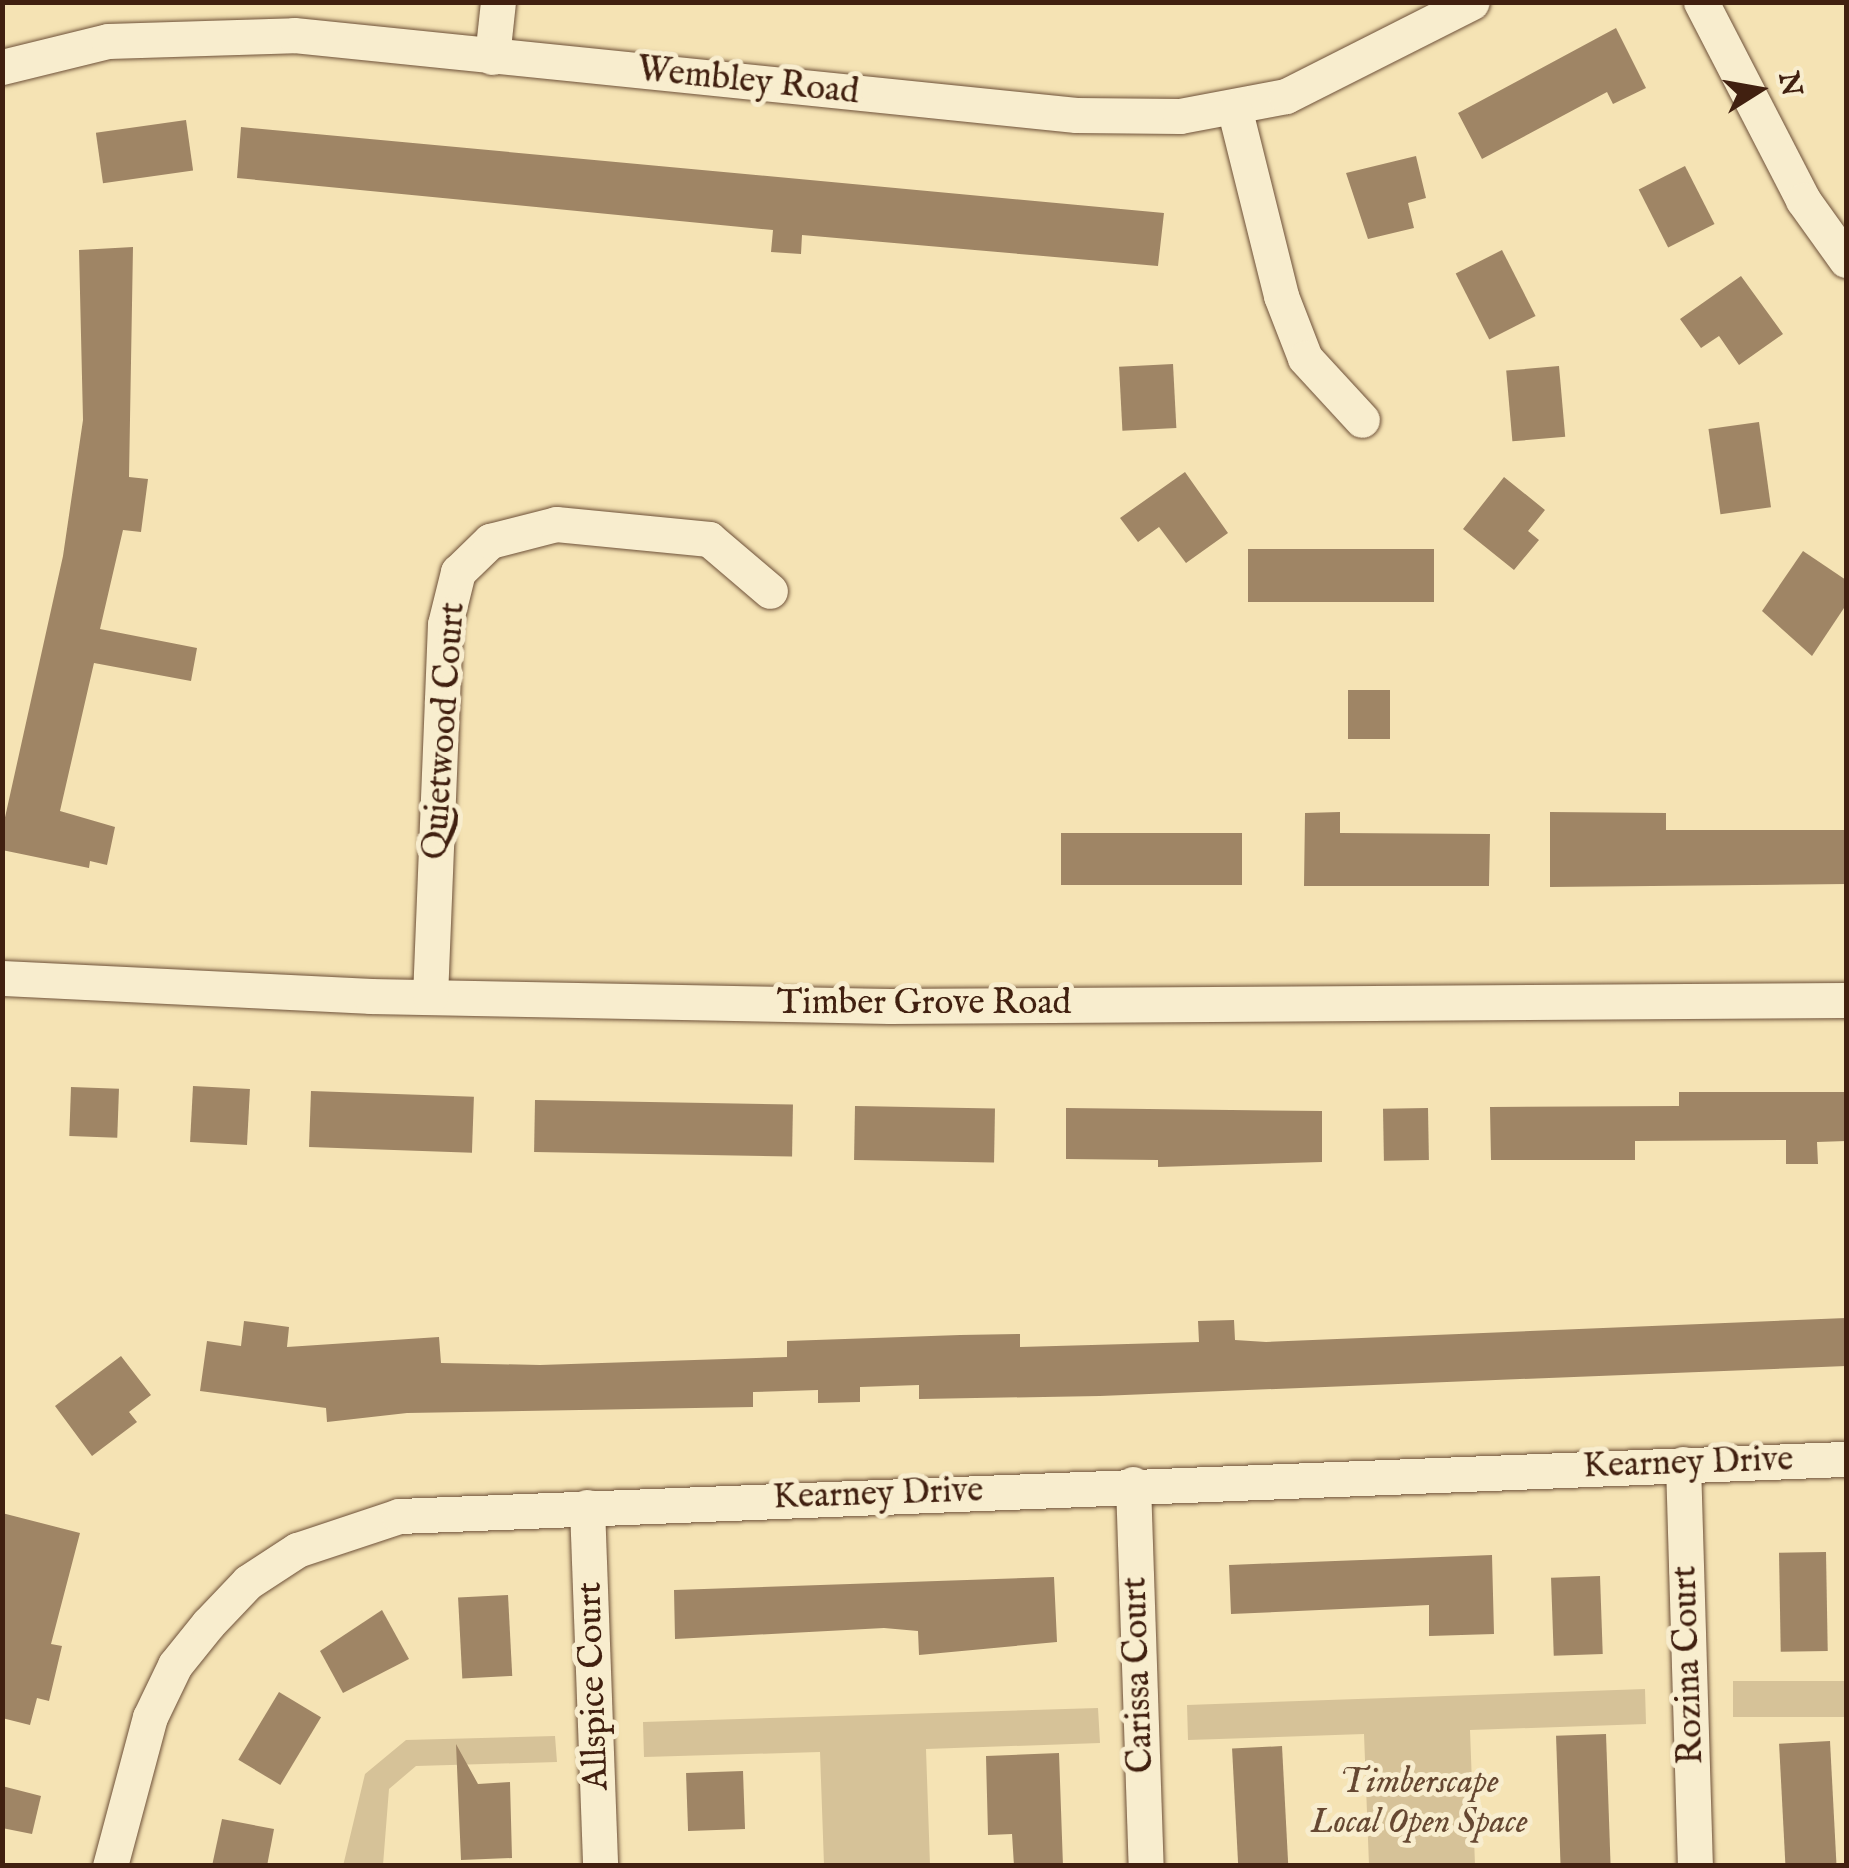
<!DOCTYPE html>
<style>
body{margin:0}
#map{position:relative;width:1849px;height:1868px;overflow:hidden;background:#f5e3b4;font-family:"IM FELL English",serif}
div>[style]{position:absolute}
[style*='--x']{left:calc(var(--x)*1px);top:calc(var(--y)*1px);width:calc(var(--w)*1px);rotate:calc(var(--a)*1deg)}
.green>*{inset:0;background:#d6c298;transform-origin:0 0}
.building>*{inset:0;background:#9f8565;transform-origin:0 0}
.roads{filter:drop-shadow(0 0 2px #6e5139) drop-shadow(0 0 2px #6e5139)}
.minor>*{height:35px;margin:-17.5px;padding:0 17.5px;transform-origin:17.5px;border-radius:17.5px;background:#f8edce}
span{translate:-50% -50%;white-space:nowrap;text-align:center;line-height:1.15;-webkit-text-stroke:10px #f8edce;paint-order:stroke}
.street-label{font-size:35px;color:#412010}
.park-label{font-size:35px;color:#664832;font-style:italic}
.frame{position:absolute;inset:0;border:5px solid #412010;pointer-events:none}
.north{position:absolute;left:1709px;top:40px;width:100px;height:100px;-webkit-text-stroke:8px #f8edce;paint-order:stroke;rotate:79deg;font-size:28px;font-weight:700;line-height:40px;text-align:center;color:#412010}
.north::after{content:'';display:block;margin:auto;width:35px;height:45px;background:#412010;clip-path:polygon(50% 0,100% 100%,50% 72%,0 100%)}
</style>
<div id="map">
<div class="green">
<i style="left:1846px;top:1681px;width:36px;height:113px;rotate:90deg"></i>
<i style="clip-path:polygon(1645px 1689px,1646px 1724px,1470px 1730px,1475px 1865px,1369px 1865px,1364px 1734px,1188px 1740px,1187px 1705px)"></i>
<i style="clip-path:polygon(1098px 1708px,1100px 1743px,926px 1749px,930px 1865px,824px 1865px,820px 1752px,644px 1757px,643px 1722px)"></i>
<i style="clip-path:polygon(555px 1736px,557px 1762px,416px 1766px,389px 1789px,383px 1865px,343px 1866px,365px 1774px,406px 1740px)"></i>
</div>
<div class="building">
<i style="clip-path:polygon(1616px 28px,1646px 88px,1613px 104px,1607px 92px,1482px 159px,1458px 113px)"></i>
<i style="left:186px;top:120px;width:51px;height:91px;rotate:82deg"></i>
<i style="clip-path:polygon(241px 127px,1164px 213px,1158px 266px,802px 235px,801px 254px,771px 252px,773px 230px,237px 178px)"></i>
<i style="clip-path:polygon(1416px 156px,1426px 198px,1408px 203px,1414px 228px,1368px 239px,1346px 173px)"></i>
<i style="left:1685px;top:166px;width:65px;height:52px;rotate:63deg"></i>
<i style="clip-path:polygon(133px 247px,129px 477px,148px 479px,141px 532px,123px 530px,100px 629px,197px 648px,191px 681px,94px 663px,60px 811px,115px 827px,107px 865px,90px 861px,89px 868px,2px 850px,2px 831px,63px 556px,83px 420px,79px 250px)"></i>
<i style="left:1502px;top:250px;width:74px;height:52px;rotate:63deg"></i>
<i style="clip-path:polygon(1741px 276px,1783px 334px,1739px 365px,1719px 336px,1701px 348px,1680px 319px)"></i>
<i style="left:1173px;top:364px;width:64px;height:54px;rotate:87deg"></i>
<i style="left:1559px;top:366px;width:71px;height:53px;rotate:85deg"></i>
<i style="left:1759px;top:422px;width:86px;height:51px;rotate:82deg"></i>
<i style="clip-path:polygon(1185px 472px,1228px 533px,1186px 563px,1159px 527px,1138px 542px,1120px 518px)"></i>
<i style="clip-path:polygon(1504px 477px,1545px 510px,1528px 531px,1539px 540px,1514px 570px,1463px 529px)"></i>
<i style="left:1248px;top:549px;width:186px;height:53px"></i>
<i style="clip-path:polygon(1803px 551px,1846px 580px,1846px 605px,1812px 656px,1762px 611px)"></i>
<i style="left:1348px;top:690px;width:42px;height:49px"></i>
<i style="clip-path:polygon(1340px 812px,1340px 833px,1490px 834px,1489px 886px,1304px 886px,1305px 813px)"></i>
<i style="clip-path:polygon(1550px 812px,1666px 813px,1666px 830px,1846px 830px,1846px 884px,1550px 887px)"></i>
<i style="left:1061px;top:833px;width:181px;height:52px"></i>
<i style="left:193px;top:1086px;width:57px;height:56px;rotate:3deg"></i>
<i style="left:71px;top:1087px;width:48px;height:49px;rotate:2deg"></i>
<i style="left:311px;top:1091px;width:163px;height:56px;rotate:2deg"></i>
<i style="clip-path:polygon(1679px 1092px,1846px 1092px,1846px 1141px,1817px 1142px,1818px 1164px,1786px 1164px,1786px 1140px,1635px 1141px,1635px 1160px,1491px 1160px,1490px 1107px,1679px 1106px)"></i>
<i style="left:535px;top:1100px;width:258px;height:52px;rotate:1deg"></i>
<i style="left:855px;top:1106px;width:140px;height:54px;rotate:1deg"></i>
<i style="clip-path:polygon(1066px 1108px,1322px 1111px,1322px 1162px,1158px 1167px,1158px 1160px,1066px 1159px)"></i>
<i style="left:1428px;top:1108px;width:52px;height:45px;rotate:89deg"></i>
<i style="clip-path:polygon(1846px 1318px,1846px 1366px,1100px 1396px,919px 1399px,919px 1385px,860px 1387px,860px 1402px,818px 1403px,818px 1390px,753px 1392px,753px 1407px,407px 1413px,327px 1422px,326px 1408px,200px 1391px,207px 1341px,241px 1346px,244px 1321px,289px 1327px,287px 1347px,439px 1337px,441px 1363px,540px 1365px,787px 1357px,787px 1341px,960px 1335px,1020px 1334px,1020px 1347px,1199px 1342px,1198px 1321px,1234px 1320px,1235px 1340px,1266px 1342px)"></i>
<i style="clip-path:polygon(121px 1356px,151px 1395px,129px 1412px,137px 1422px,92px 1456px,55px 1406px)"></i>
<i style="clip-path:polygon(2px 1513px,80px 1533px,51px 1644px,62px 1646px,49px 1701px,37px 1698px,30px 1725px,2px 1718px)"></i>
<i style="left:1826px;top:1552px;width:99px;height:47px;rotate:89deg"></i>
<i style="clip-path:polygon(1492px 1555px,1494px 1634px,1429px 1636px,1429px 1605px,1231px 1614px,1229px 1565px)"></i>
<i style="left:1600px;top:1576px;width:78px;height:49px;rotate:88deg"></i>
<i style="clip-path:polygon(1054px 1577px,1057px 1642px,919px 1655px,918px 1631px,884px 1628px,675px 1639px,674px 1590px)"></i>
<i style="left:508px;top:1595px;width:81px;height:50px;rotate:87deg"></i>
<i style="clip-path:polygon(382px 1610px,409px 1659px,343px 1693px,320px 1651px)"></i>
<i style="left:279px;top:1692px;width:49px;height:79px;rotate:31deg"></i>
<i style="left:1606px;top:1734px;width:132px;height:50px;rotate:88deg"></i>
<i style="left:1830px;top:1741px;width:125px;height:51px;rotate:87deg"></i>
<i style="clip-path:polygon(456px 1744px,478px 1784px,510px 1782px,512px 1858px,461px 1860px)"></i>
<i style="left:1282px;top:1746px;width:120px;height:50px;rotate:87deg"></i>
<i style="clip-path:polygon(1059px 1753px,1063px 1866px,1014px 1866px,1012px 1834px,988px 1835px,986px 1756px)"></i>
<i style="left:743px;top:1771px;width:58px;height:57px;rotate:88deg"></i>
<i style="clip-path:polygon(2px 1786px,41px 1796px,32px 1834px,2px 1828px)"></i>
<i style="clip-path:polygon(222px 1819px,274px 1829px,267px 1866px,212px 1866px)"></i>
</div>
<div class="roads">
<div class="minor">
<i style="--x:1701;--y:2;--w:223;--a:62.7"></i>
<i style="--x:1803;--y:200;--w:74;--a:54.4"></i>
<i style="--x:492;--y:57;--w:55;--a:-83.8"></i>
<i style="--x:2;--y:67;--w:109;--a:-13.8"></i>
<i style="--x:108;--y:41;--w:186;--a:-1.8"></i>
<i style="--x:294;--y:35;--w:786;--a:5.84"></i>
<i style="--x:1076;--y:115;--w:104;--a:0.6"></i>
<i style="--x:1180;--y:116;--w:108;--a:-10.7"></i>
<i style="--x:1286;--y:96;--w:208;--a:-26.8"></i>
<i style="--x:1235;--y:111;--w:191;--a:76"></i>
<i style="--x:1281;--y:296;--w:66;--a:68.8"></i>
<i style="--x:1305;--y:358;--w:84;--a:47.4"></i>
<i style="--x:2;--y:978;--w:368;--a:2.8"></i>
<i style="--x:370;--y:996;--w:520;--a:1.1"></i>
<i style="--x:890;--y:1006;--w:956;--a:-0.36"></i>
<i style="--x:430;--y:997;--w:373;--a:-87.7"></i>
<i style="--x:445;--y:624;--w:54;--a:-76"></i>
<i style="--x:458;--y:572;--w:45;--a:-44.1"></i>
<i style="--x:490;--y:541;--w:68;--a:-14.4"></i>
<i style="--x:556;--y:524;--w:154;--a:5.6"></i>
<i style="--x:709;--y:539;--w:80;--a:40.4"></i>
<i style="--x:1683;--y:1464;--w:402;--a:88.3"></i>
<i style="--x:1133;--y:1484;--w:382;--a:88.1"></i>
<i style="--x:587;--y:1507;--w:359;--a:87.9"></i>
<i style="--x:110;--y:1866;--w:154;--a:-75"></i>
<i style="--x:150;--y:1717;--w:58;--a:-64.3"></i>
<i style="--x:175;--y:1665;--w:53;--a:-51.2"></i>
<i style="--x:208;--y:1624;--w:58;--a:-46.4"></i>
<i style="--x:248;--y:1582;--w:59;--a:-33.1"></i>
<i style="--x:297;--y:1550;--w:108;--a:-18.4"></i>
<i style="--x:399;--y:1516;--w:1448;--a:-2.26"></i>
</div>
</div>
<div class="street-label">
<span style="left:748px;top:82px;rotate:6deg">Wembley Road</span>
<span style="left:445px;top:731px;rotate:-86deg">Quietwood Court</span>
<span style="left:924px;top:1004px">Timber Grove Road</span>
<span style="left:1688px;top:1464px;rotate:-2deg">Kearney Drive</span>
<span style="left:878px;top:1495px;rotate:-2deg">Kearney Drive</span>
<span style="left:1689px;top:1665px;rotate:-92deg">Rozina Court</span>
<span style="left:1139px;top:1675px;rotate:-92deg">Carissa Court</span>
<span style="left:594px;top:1686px;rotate:-92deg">Allspice Court</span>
</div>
<div class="park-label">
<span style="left:1419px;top:1803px">Timberscape<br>Local Open Space</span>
</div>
<div class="frame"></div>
<div class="north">N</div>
</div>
